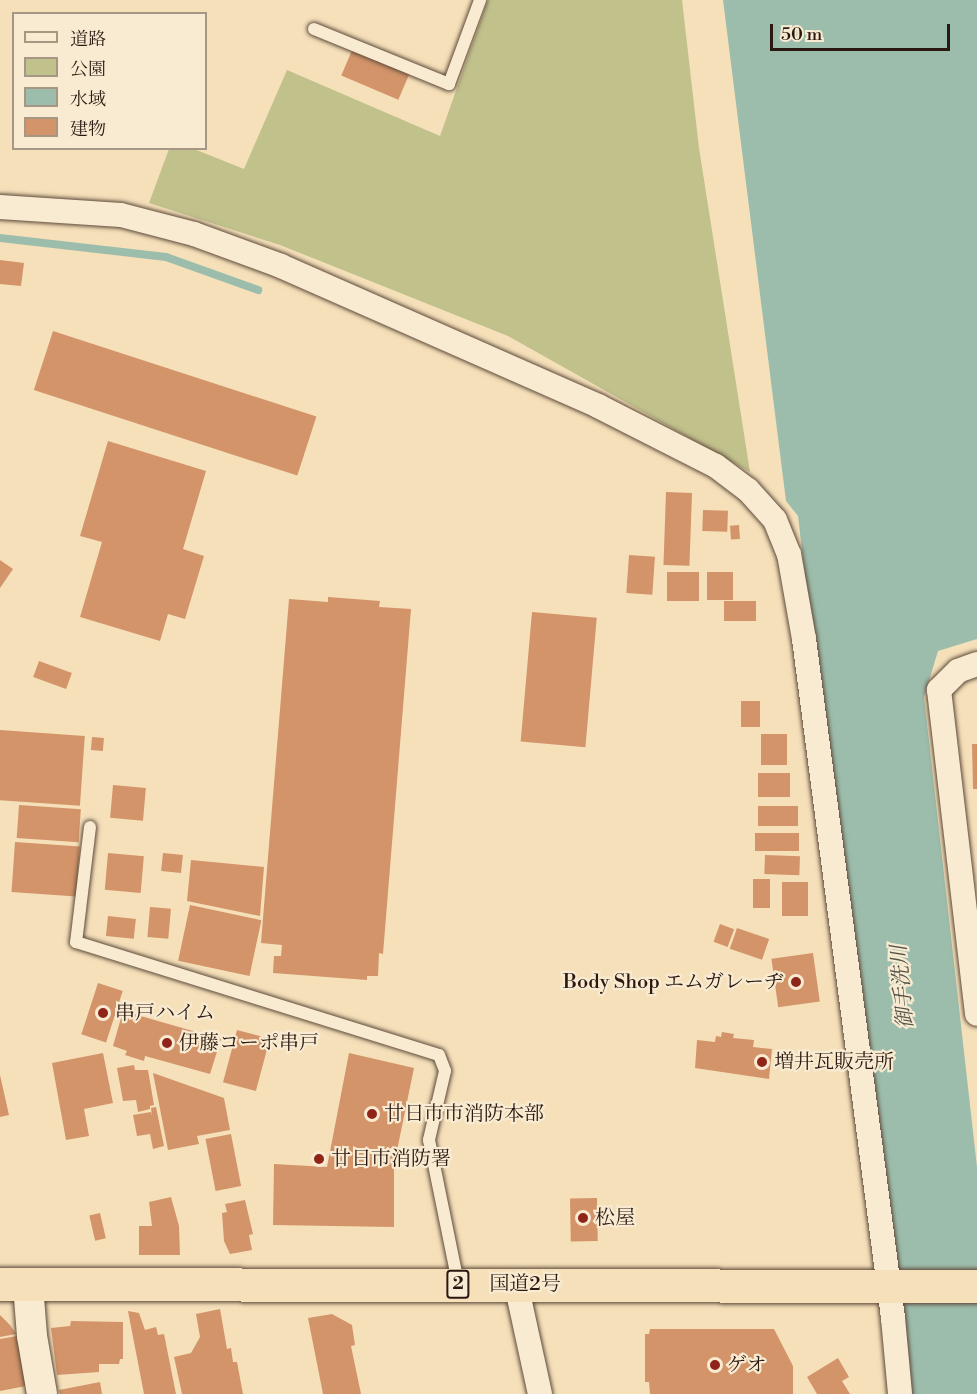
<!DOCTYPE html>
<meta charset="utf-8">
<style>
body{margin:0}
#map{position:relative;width:977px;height:1394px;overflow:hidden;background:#f5e0ba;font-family:"Libre Bodoni","Noto Serif JP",serif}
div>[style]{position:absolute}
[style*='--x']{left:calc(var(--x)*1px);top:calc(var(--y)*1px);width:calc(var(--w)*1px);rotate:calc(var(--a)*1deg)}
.green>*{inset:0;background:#c1c18c}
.water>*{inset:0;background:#9dbdac}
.stream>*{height:8px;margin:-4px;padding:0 4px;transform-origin:4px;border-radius:4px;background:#9dbdac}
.building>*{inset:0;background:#d39469;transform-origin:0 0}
.roads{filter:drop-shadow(0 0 2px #5e4a3a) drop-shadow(0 0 2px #5e4a3a)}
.service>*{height:12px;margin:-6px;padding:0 6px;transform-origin:6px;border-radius:6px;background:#f8ebd2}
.minor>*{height:24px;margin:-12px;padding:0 12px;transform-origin:12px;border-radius:12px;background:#f8ebd2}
.tertiary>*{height:30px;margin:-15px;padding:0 15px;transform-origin:15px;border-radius:15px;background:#f8ebd2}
.trunk>*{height:33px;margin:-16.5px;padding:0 16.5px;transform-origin:16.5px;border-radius:16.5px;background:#f5e0ba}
.dots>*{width:16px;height:16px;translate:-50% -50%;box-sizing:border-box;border:3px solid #f8ebd2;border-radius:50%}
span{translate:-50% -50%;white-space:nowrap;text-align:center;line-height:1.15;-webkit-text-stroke:4.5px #f8ebd2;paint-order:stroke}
.shield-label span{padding:2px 4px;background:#f8ebd2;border:2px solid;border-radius:4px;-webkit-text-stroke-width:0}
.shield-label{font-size:18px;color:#2b1810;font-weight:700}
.poi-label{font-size:20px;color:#2b1810}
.right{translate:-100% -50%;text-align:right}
.left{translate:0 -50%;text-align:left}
.street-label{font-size:20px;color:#2b1810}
.water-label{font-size:21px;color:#535247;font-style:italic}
.legend{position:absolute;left:12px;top:12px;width:195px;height:138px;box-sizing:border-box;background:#f8ebd2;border:2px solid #a69784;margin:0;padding:8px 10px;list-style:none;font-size:18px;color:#2b1810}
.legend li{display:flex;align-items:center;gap:12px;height:30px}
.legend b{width:30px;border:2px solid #a69784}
.scale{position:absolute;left:770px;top:24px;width:180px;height:27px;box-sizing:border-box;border:3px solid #2b1810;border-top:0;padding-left:8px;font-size:18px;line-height:21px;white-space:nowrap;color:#2b1810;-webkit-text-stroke:4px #f8ebd2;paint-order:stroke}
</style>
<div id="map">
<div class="green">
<i style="clip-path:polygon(488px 0,682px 0,699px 148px,750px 472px,508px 336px,280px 245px,149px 203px,169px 149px,194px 149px,244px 169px,287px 70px,440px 136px)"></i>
</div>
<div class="water">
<i style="clip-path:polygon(723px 0,977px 0,977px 639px,938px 651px,924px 697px,977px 1167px,977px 1394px,910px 1394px,822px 720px,798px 516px,786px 501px)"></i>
</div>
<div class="stream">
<i style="--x:0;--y:238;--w:167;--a:6.5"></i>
<i style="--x:166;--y:257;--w:98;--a:19.7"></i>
</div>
<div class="building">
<i style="left:353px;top:48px;width:62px;height:30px;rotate:23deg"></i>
<i style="clip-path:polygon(0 260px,24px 263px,21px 286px,0 284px)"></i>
<i style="left:53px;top:331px;width:277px;height:62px;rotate:18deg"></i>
<i style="clip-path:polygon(108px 441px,206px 471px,183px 549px,204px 556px,185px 619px,168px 614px,160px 641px,80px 617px,102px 542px,80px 536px)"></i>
<i style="left:666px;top:492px;width:26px;height:73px;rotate:2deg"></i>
<i style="left:703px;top:510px;width:25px;height:21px;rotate:2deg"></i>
<i style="left:739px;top:525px;width:14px;height:9px;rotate:86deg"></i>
<i style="left:629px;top:555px;width:26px;height:38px;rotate:4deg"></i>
<i style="clip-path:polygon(0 560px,13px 569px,0 588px)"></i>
<i style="left:667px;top:572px;width:32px;height:29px"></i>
<i style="left:707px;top:572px;width:26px;height:28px"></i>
<i style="clip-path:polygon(328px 597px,380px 601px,379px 607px,411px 609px,383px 954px,379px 953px,378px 976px,367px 976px,367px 980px,273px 973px,274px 956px,281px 956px,282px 945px,261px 943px,289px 599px,328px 602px)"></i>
<i style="left:724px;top:601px;width:32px;height:20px"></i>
<i style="left:532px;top:612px;width:65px;height:130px;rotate:5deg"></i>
<i style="left:39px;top:661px;width:35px;height:17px;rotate:20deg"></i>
<i style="left:741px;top:701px;width:19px;height:26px"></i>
<i style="left:0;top:730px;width:85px;height:70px;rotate:4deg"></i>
<i style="left:761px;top:734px;width:26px;height:31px"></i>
<i style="left:92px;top:737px;width:12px;height:13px;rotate:5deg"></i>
<i style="clip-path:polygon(972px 744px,977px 744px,977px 789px,973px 789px)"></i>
<i style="left:758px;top:773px;width:32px;height:24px"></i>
<i style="left:113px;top:785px;width:33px;height:33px;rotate:5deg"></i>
<i style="left:19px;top:805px;width:62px;height:33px;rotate:4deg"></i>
<i style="left:758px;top:806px;width:40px;height:20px"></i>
<i style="left:755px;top:833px;width:44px;height:18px"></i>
<i style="left:15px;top:842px;width:65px;height:50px;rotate:4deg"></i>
<i style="left:108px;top:853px;width:36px;height:37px;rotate:5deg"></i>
<i style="left:163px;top:853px;width:20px;height:18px;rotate:6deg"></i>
<i style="left:765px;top:855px;width:35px;height:19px;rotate:2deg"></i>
<i style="clip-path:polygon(191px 860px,264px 867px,260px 916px,187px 901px)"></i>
<i style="left:753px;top:879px;width:17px;height:29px"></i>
<i style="left:782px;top:882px;width:26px;height:34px"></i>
<i style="left:190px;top:905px;width:73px;height:57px;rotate:12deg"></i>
<i style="left:150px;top:907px;width:21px;height:30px;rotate:5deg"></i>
<i style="left:108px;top:916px;width:28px;height:20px;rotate:6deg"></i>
<i style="left:720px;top:924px;width:15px;height:19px;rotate:20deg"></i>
<i style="left:737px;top:928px;width:34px;height:22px;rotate:19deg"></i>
<i style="left:813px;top:953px;width:49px;height:42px;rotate:82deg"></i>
<i style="left:98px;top:983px;width:26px;height:54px;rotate:18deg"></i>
<i style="clip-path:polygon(123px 1011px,221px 1039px,210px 1074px,145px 1056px,144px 1061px,125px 1055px,127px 1051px,113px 1046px)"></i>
<i style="left:237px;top:1030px;width:34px;height:54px;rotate:15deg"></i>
<i style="clip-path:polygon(722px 1032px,734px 1034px,733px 1038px,754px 1040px,753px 1047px,772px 1049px,769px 1079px,695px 1068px,697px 1040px,715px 1042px,716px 1036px,721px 1037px)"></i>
<i style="clip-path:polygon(103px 1053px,113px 1103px,84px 1109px,89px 1136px,66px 1140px,52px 1063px)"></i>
<i style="clip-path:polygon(349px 1053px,414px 1068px,394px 1165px,394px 1227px,273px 1225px,274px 1164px,327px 1167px)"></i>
<i style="clip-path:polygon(134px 1065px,135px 1070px,148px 1070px,154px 1105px,150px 1106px,150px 1109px,138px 1112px,136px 1100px,123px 1101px,117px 1068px)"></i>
<i style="clip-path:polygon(153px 1073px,224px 1098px,230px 1130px,197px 1136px,199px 1144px,168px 1150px)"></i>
<i style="clip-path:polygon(0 1075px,9px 1115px,0 1117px)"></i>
<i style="clip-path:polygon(156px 1107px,164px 1146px,153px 1149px,150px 1134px,137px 1136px,133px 1115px,151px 1112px,152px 1116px,151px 1108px)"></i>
<i style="left:231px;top:1134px;width:53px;height:26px;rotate:79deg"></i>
<i style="clip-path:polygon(171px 1197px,179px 1226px,180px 1255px,139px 1255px,139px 1226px,152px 1226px,149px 1202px)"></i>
<i style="left:597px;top:1198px;width:43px;height:27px;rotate:89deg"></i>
<i style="clip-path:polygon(245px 1200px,253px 1234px,249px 1235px,252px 1250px,230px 1254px,224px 1241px,222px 1213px,227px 1212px,225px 1204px)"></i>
<i style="left:100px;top:1213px;width:26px;height:11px;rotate:77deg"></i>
<i style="clip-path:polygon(220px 1309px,227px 1349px,231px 1348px,233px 1362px,237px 1362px,243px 1394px,182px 1394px,174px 1357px,191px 1353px,200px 1337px,196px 1314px)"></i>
<i style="clip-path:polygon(128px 1311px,139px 1313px,145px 1330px,156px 1327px,158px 1335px,164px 1334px,176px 1394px,144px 1394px)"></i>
<i style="clip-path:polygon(332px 1314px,352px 1325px,355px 1345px,351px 1346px,361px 1394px,323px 1394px,308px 1318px)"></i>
<i style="clip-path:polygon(0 1315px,10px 1325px,16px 1334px,0 1337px)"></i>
<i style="clip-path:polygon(71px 1321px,123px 1322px,123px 1359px,120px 1359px,119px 1364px,99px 1364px,99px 1372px,57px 1375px,51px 1328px,70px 1326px)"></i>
<i style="clip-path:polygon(650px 1329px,774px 1329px,793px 1366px,793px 1394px,650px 1394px,649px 1382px,645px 1382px,645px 1334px,649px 1334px)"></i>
<i style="clip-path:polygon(17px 1336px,26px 1386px,0 1391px,0 1339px)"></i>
<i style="clip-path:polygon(838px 1358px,849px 1377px,842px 1381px,850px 1394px,817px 1394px,807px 1377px)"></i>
<i style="clip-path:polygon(100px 1382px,102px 1394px,60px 1394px,59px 1390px)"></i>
</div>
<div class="roads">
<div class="service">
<i style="--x:314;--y:29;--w:146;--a:22.2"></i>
<i style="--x:449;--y:84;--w:90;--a:-69.7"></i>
<i style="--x:90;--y:827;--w:116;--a:96.9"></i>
<i style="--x:76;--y:942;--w:380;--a:17.3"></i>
<i style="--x:439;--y:1055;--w:17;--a:69"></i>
<i style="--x:445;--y:1071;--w:71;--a:103.1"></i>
<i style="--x:429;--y:1140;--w:146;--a:78.5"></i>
</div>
<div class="minor">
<i style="--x:0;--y:207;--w:121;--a:3.8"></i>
<i style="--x:121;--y:215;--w:75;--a:14.6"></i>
<i style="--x:194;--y:234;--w:93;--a:20.2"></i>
<i style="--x:281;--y:266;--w:347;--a:23.8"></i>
<i style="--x:598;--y:406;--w:132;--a:27"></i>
<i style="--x:716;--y:466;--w:40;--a:37"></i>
<i style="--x:748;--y:490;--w:40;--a:48"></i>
<i style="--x:775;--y:520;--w:37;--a:68"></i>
<i style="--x:789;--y:554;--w:86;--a:80"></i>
<i style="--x:804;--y:639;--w:685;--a:82.53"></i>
<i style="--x:893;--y:1318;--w:76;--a:84.7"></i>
<i style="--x:977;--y:664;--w:20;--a:160"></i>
<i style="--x:958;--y:671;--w:27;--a:135"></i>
<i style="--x:939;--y:690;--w:326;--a:83.3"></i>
<i style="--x:516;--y:1284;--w:113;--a:77.7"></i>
</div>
<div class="tertiary">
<i style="--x:28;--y:1285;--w:51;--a:85.5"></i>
<i style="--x:32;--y:1336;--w:59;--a:80.2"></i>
</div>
<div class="trunk">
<i style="--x:0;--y:1284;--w:977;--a:0.12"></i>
</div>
</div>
<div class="dots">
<i style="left:796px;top:982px;background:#8f2418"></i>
<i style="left:103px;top:1013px;background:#8f2418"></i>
<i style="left:167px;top:1043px;background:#8f2418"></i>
<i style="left:762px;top:1062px;background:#8f2418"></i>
<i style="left:372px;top:1114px;background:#8f2418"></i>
<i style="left:319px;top:1159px;background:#8f2418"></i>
<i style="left:583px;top:1218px;background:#8f2418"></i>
<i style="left:715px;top:1365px;background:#8f2418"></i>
</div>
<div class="shield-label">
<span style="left:458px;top:1284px">2</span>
</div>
<div class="poi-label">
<span class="right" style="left:784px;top:982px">Body Shop エムガレーヂ</span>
<span class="left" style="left:115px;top:1013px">串戸ハイム</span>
<span class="left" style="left:179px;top:1043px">伊藤コーポ串戸</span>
<span class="left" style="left:774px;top:1062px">増井瓦販売所</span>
<span class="left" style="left:384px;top:1114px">廿日市市消防本部</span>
<span class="left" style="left:331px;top:1159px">廿日市消防署</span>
<span class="left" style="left:595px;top:1218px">松屋</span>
<span class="left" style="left:727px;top:1365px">ゲオ</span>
</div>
<div class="street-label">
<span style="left:525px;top:1284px">国道2号</span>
</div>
<div class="water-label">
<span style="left:903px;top:987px;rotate:-95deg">御手洗川</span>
</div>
<ul class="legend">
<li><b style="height:8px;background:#f8ebd2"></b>道路</li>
<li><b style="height:16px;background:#c1c18c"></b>公園</li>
<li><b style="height:16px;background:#9dbdac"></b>水域</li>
<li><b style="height:16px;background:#d39469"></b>建物</li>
</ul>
<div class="scale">50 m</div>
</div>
